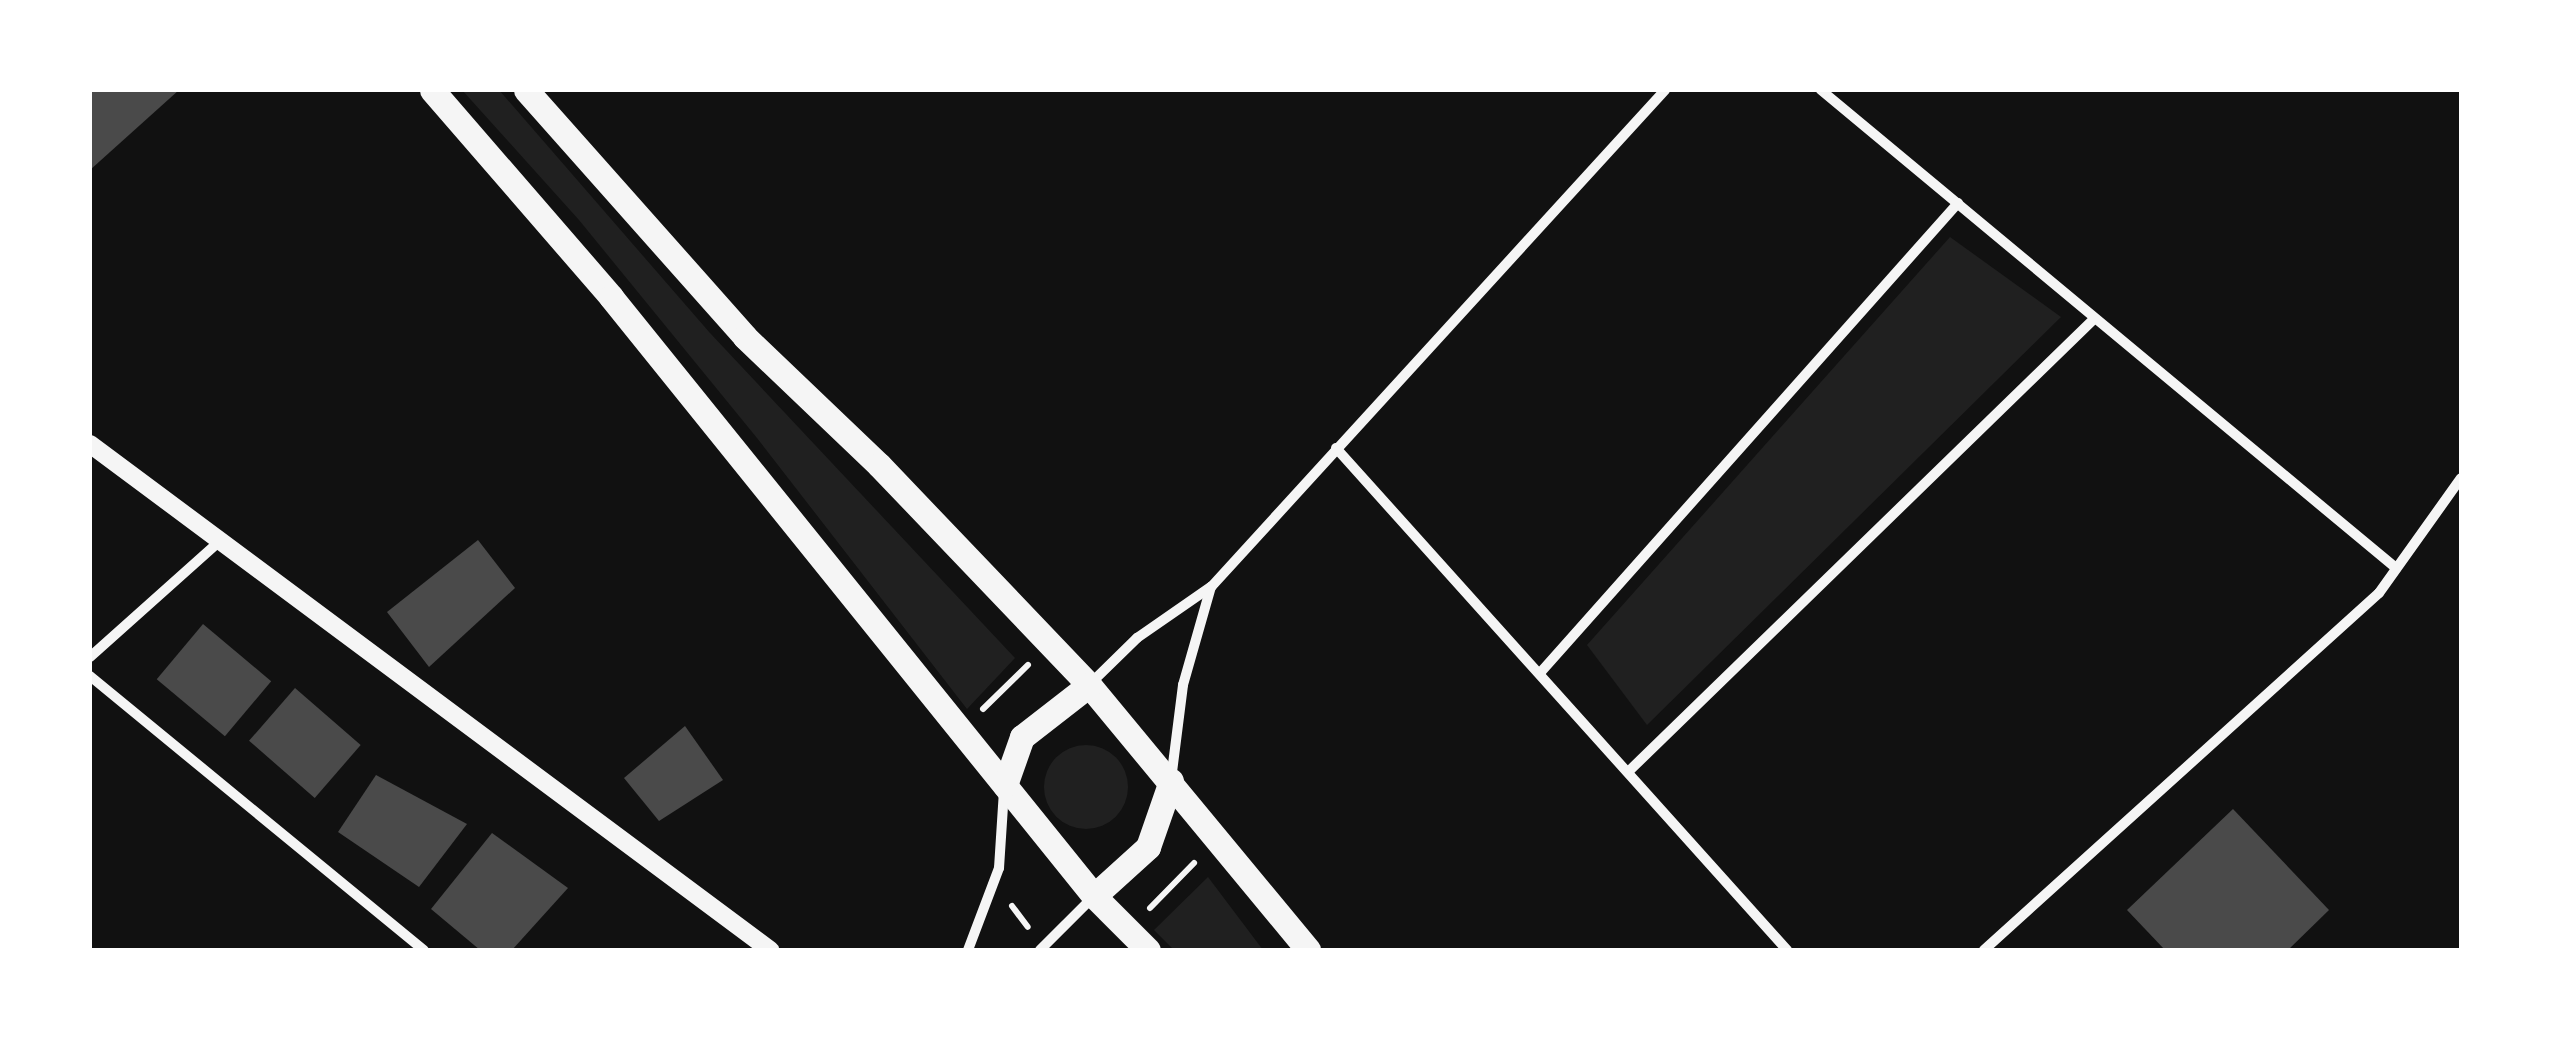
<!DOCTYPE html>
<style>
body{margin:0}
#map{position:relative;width:2551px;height:1040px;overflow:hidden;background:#111;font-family:Rubik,sans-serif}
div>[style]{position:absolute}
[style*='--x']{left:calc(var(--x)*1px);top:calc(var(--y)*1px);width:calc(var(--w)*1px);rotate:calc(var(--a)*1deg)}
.green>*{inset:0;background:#202020}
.round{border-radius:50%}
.building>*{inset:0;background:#4a4a4a;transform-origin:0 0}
.path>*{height:6px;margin:-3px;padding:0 3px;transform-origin:3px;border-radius:3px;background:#f5f5f5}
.minor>*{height:10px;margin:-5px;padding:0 5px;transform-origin:5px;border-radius:5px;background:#f5f5f5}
.tertiary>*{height:18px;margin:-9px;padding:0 9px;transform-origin:9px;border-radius:9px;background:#f5f5f5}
.primary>*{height:25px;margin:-12.5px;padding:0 12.5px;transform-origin:12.5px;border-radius:12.5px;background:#f5f5f5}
span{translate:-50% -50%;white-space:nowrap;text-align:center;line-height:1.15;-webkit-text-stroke:8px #fff;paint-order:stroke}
.frame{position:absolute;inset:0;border:92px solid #fff;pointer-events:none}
</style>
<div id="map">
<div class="green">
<i style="clip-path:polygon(462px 90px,499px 90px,710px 333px,1015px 658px,967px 709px,757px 438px,579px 220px)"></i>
<i style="clip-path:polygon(1950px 237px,2061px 317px,1647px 725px,1587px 645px)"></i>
<i class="round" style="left:1044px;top:745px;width:84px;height:84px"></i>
<i style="clip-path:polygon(1208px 877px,1263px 950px,1174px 950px,1154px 930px)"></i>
</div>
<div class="building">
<i style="clip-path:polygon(90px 90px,179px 90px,90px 170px)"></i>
<i style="clip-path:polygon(478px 540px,515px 588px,429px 667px,387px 612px)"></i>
<i style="left:203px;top:624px;width:89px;height:72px;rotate:40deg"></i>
<i style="left:295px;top:688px;width:87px;height:70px;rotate:41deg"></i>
<i style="clip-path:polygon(685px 726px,723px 780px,659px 821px,624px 778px)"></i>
<i style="clip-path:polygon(376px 775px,467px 824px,419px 887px,338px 832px)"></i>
<i style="clip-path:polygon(2233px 809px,2329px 910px,2288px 950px,2165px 950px,2127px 910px)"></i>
<i style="clip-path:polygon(492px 833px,568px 888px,512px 950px,480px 950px,431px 909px)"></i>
</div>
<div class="path">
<i style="--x:983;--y:709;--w:63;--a:-44.4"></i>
<i style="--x:1012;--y:906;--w:26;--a:53"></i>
<i style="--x:1150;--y:908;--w:63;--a:-45.6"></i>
</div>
<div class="minor">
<i style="--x:1821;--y:90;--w:748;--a:39.74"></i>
<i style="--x:1336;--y:448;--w:675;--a:48.06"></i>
<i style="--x:90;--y:657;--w:176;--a:-41.8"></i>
<i style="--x:1540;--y:673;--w:629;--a:-48.35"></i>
<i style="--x:90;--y:676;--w:432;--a:39.4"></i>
<i style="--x:1090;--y:684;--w:66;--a:-44.4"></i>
<i style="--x:1137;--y:638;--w:91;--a:-34.7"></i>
<i style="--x:1212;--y:586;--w:672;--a:-47.59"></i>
<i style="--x:1628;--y:772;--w:650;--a:-44.19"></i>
<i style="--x:1171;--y:780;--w:96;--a:-82.8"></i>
<i style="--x:1183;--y:685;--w:102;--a:-74.1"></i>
<i style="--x:968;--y:950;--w:88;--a:-69.3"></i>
<i style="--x:999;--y:868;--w:77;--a:-86.3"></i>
<i style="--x:1040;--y:950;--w:74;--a:-45"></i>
<i style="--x:1984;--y:950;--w:532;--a:-42.11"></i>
<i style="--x:2379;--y:593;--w:141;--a:-54.5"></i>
</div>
<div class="tertiary">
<i style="--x:90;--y:444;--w:848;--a:36.65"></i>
</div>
<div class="primary">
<i style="--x:432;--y:90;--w:274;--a:49.1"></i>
<i style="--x:611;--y:297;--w:769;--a:51.12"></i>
<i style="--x:1094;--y:896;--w:76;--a:45"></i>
<i style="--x:526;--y:90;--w:330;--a:48.4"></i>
<i style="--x:745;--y:337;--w:185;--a:43.7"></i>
<i style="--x:879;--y:465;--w:304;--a:46.3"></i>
<i style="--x:1089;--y:685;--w:344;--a:50.4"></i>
<i style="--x:1005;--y:785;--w:51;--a:-70.5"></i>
<i style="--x:1022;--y:737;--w:85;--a:-37.8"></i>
<i style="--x:1094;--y:896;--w:73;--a:-42.2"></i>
<i style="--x:1148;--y:847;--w:70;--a:-70.8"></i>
</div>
<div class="frame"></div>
</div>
